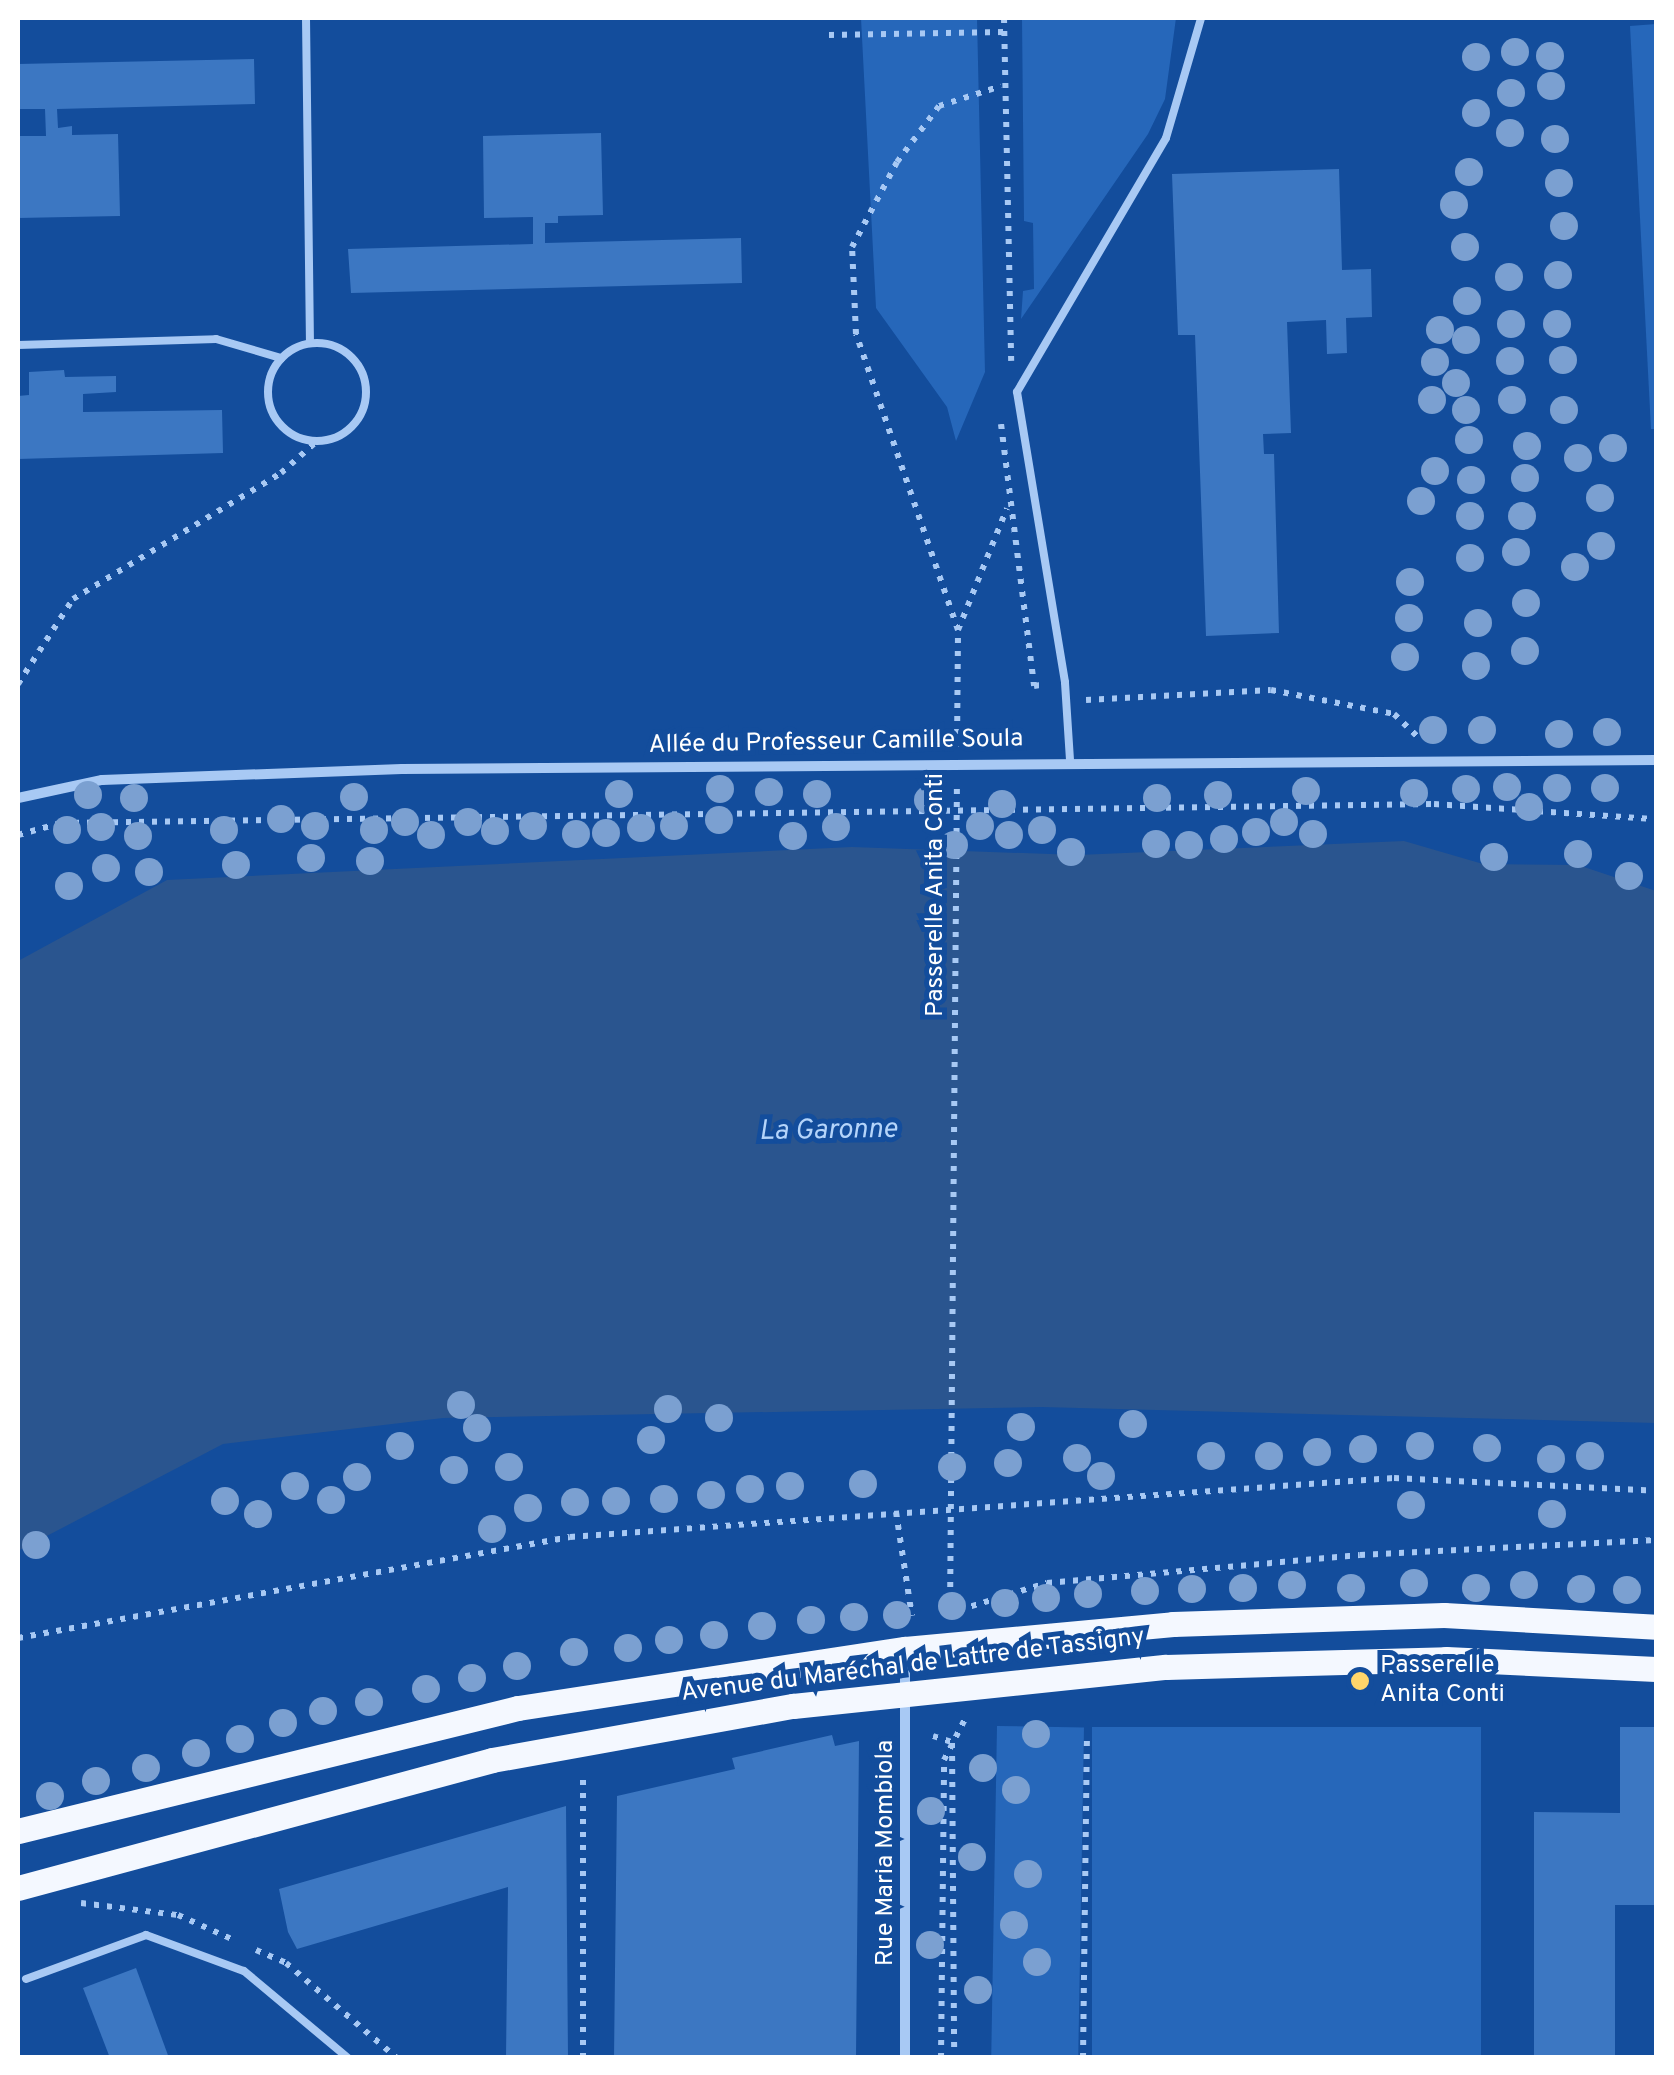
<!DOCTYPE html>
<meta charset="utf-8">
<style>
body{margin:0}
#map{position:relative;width:1674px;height:2075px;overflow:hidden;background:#134d9c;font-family:Overpass,sans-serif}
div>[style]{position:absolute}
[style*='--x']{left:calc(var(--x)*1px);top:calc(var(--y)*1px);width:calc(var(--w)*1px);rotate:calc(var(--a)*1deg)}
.green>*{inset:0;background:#2667ba;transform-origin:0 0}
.water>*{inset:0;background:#2a558f}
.building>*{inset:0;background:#3c77c2}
.path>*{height:6px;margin-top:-3px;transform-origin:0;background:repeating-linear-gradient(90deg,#a8c9f4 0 5px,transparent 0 13px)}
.lane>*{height:8px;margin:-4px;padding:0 4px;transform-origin:4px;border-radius:4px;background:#a8c9f4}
.lane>.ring{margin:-4px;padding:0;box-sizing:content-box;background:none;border:8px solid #a8c9f4;border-radius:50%}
.street>*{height:10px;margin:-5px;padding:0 5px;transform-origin:5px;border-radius:5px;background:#a8c9f4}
.primary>*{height:25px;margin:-12.5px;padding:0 12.5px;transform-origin:12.5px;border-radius:12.5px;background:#f4f8ff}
.trees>*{width:28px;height:28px;margin:-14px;border-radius:50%;background:#7ba0d1}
.dots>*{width:28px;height:28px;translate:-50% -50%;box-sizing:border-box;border:5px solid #134d9c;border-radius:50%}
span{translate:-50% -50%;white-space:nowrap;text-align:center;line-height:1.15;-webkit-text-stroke:10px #134d9c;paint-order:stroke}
.street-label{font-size:25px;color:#fff}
.poi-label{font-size:25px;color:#fff}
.left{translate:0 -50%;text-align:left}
.water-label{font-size:28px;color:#b4d4fa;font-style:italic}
.frame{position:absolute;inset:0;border:20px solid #fff;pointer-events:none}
</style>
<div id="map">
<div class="green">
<i style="clip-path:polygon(861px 18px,977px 18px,985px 372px,956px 441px,947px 407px,876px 308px)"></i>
<i style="clip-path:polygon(1022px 18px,1176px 18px,1165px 99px,1148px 134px,1021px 319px,1023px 291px,1034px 289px,1033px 223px,1024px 221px)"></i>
<i style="clip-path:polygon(1656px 24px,1656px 429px,1651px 429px,1630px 26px)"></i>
<i style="left:997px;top:1726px;width:87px;height:331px;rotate:1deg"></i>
<i style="left:1092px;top:1727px;width:389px;height:330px"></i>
</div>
<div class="water">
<i style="clip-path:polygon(1404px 841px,1483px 864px,1578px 865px,1656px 891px,1656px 1423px,1041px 1407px,443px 1418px,223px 1444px,18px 1551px,18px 961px,167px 880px,852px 847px,1078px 855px)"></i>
</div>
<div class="building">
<i style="clip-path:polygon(254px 59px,255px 104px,57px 109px,58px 128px,72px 126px,72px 135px,118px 134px,120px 216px,18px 218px,18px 136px,46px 136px,45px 109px,18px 109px,18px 64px)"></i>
<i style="clip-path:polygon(601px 133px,603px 215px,558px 216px,558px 223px,545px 223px,545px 243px,741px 238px,742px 283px,351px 293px,348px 249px,533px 244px,533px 217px,484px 218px,483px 136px)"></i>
<i style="clip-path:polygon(1339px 169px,1342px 270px,1371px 269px,1372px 317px,1346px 318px,1347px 353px,1327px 354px,1326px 320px,1287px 322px,1291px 433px,1263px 434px,1264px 454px,1274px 454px,1279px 633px,1206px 636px,1195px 335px,1178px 335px,1172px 174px)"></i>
<i style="clip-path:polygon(64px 370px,65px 377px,116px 376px,116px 392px,83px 394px,83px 412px,222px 410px,223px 453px,18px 459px,18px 396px,29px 395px,29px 372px)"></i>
<i style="clip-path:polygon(1620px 1727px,1656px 1727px,1656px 1905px,1615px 1905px,1615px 2058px,1534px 2058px,1534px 1812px,1620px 1813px)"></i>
<i style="clip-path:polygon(832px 1735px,835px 1746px,859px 1741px,856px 2058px,614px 2058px,617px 1796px,735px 1769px,732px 1758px)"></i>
<i style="clip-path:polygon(566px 1806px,568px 2058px,506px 2058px,508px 1887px,297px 1949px,288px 1932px,279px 1889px)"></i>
<i style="clip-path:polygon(136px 1968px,169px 2058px,110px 2058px,83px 1988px)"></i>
</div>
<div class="path">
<i style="--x:1004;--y:18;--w:343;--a:88.8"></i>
<i style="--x:829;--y:35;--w:175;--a:-1"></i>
<i style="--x:1001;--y:424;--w:264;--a:82.8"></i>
<i style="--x:1034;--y:686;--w:12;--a:-9"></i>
<i style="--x:958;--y:630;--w:131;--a:-68.1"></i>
<i style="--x:18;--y:684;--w:101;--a:-57.1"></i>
<i style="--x:73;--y:599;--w:243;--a:-31.2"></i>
<i style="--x:281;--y:473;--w:47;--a:-41.5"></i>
<i style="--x:1086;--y:700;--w:185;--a:-3.1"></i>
<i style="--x:1271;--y:690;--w:125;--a:11"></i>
<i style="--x:1394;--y:714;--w:37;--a:44"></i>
<i style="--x:957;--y:747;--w:117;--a:-89.5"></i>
<i style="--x:958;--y:630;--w:313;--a:-109"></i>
<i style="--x:856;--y:334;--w:87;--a:-92.6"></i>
<i style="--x:852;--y:247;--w:96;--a:-62.1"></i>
<i style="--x:897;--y:162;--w:70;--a:-53.1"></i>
<i style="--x:939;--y:106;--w:65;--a:-17.9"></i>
<i style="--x:18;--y:835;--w:45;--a:-15.6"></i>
<i style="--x:61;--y:823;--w:1373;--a:-0.79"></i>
<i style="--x:1434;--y:804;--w:223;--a:3.9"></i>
<i style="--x:896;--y:1512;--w:105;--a:81.3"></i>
<i style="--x:959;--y:1610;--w:92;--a:-17.1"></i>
<i style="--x:1047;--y:1583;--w:314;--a:-5.1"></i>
<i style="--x:1360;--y:1555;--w:296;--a:-2.9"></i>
<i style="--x:950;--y:1613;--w:829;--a:-89.52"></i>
<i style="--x:18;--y:1638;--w:561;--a:-10.37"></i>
<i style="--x:570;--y:1537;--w:826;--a:-4.1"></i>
<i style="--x:1394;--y:1478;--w:262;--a:2.8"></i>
<i style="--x:933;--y:1736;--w:20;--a:18"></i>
<i style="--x:952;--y:1743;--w:315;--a:89.6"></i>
<i style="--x:81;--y:1903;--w:98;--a:7.1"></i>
<i style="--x:178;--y:1915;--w:64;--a:24.1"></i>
<i style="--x:256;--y:1950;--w:33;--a:23"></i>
<i style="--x:286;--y:1963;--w:146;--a:40.6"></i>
<i style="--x:583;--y:2058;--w:284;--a:-90"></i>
<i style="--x:941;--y:2058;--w:298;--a:-89.4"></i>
<i style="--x:944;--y:1760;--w:46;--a:-62.9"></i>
<i style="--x:1083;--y:2058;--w:317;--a:-89.3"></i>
</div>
<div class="lane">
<i style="--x:306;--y:18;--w:325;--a:89.3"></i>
<i class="ring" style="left:268px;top:343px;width:90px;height:90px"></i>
<i style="--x:18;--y:345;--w:198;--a:-1.7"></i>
<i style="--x:216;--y:339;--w:68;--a:16.3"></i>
<i style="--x:1070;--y:760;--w:78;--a:-93.7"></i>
<i style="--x:1065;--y:682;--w:294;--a:-99.4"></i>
<i style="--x:1017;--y:392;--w:294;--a:-59.6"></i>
<i style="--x:1166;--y:138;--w:125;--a:-73.7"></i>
<i style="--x:26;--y:1979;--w:128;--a:-20.1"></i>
<i style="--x:146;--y:1935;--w:104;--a:20.2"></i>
<i style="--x:244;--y:1971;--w:136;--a:39.9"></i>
</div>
<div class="street">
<i style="--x:18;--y:798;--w:86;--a:-12.1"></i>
<i style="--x:102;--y:780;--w:300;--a:-2.1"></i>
<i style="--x:402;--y:769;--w:1254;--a:-0.41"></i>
<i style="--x:905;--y:2058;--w:408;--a:-90"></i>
</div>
<div class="primary">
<i style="--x:18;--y:1831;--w:515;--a:-13.82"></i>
<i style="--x:518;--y:1708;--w:391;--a:-8.7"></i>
<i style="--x:905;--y:1649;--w:269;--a:-5.3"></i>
<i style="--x:1173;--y:1624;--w:271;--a:-1.9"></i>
<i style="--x:1444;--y:1615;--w:212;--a:3.2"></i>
<i style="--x:18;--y:1888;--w:491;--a:-15.1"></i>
<i style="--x:492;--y:1760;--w:306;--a:-10.2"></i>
<i style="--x:793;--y:1706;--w:375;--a:-6"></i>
<i style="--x:1166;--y:1667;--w:280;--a:-1.6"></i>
<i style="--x:1446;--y:1659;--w:210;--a:2.7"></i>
</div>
<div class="trees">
<i style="left:1515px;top:52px"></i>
<i style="left:1550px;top:56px"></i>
<i style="left:1476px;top:57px"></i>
<i style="left:1551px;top:86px"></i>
<i style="left:1511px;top:93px"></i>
<i style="left:1476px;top:113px"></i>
<i style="left:1510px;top:133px"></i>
<i style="left:1555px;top:139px"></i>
<i style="left:1469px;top:172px"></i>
<i style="left:1559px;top:183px"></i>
<i style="left:1454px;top:205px"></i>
<i style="left:1564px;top:226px"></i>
<i style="left:1465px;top:247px"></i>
<i style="left:1558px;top:275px"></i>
<i style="left:1509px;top:277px"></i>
<i style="left:1467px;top:301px"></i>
<i style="left:1511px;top:324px"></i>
<i style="left:1557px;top:324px"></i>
<i style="left:1440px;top:330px"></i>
<i style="left:1466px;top:340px"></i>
<i style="left:1563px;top:360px"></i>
<i style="left:1510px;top:361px"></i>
<i style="left:1435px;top:362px"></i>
<i style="left:1456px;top:383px"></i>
<i style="left:1432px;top:400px"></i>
<i style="left:1512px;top:400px"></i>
<i style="left:1466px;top:410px"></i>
<i style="left:1564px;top:410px"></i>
<i style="left:1469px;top:440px"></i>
<i style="left:1527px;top:446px"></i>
<i style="left:1613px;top:448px"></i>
<i style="left:1578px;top:458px"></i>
<i style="left:1435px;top:471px"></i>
<i style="left:1525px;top:478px"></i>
<i style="left:1471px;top:480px"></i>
<i style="left:1600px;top:498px"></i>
<i style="left:1421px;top:501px"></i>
<i style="left:1470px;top:516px"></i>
<i style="left:1522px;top:516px"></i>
<i style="left:1601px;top:546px"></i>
<i style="left:1516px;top:552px"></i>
<i style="left:1470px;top:558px"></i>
<i style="left:1575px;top:567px"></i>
<i style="left:1410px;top:582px"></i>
<i style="left:1526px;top:603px"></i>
<i style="left:1409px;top:618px"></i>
<i style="left:1478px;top:623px"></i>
<i style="left:1525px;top:651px"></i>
<i style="left:1405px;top:657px"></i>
<i style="left:1476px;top:666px"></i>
<i style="left:1433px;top:730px"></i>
<i style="left:1482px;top:730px"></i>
<i style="left:1607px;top:732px"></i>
<i style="left:1559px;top:734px"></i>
<i style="left:1507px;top:787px"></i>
<i style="left:1557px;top:788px"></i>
<i style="left:1605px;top:788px"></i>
<i style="left:720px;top:789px"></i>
<i style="left:1466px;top:789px"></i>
<i style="left:1306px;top:791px"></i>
<i style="left:769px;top:792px"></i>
<i style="left:1414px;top:793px"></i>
<i style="left:619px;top:794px"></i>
<i style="left:817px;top:794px"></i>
<i style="left:88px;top:795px"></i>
<i style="left:1218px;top:795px"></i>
<i style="left:354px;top:797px"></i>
<i style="left:134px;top:798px"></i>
<i style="left:1157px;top:798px"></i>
<i style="left:928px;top:800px"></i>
<i style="left:1002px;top:804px"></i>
<i style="left:1529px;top:807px"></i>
<i style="left:281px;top:819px"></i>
<i style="left:719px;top:820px"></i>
<i style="left:405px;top:822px"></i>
<i style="left:468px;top:822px"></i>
<i style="left:1284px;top:822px"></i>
<i style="left:315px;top:826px"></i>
<i style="left:533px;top:826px"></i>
<i style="left:674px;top:826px"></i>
<i style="left:980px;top:826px"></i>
<i style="left:101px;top:827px"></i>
<i style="left:836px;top:827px"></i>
<i style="left:641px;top:828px"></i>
<i style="left:67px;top:830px"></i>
<i style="left:224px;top:830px"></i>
<i style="left:374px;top:830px"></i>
<i style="left:1042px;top:830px"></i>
<i style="left:495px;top:831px"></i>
<i style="left:1256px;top:832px"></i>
<i style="left:606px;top:833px"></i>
<i style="left:576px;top:834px"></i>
<i style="left:1313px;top:834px"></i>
<i style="left:431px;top:835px"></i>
<i style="left:1009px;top:835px"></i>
<i style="left:138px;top:836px"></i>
<i style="left:793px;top:836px"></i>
<i style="left:1224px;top:839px"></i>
<i style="left:1156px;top:844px"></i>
<i style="left:954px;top:845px"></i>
<i style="left:1189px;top:845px"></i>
<i style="left:1071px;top:852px"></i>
<i style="left:1578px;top:854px"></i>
<i style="left:1494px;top:857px"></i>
<i style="left:311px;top:858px"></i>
<i style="left:370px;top:861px"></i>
<i style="left:236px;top:865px"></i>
<i style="left:106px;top:868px"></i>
<i style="left:149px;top:872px"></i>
<i style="left:1629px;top:876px"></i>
<i style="left:69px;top:886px"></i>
<i style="left:461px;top:1405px"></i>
<i style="left:668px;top:1409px"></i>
<i style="left:719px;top:1418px"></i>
<i style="left:1133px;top:1424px"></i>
<i style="left:1021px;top:1427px"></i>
<i style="left:477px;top:1428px"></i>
<i style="left:651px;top:1440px"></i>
<i style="left:400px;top:1446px"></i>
<i style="left:1420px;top:1446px"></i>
<i style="left:1487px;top:1448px"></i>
<i style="left:1363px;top:1449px"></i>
<i style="left:1317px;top:1452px"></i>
<i style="left:1211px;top:1456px"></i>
<i style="left:1269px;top:1456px"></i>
<i style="left:1590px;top:1456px"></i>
<i style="left:1077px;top:1458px"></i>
<i style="left:1551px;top:1459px"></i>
<i style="left:1008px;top:1463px"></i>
<i style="left:509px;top:1467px"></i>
<i style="left:952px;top:1467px"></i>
<i style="left:454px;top:1470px"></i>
<i style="left:1101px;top:1476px"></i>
<i style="left:357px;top:1477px"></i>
<i style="left:863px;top:1484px"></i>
<i style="left:295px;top:1486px"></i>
<i style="left:790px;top:1486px"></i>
<i style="left:750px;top:1489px"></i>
<i style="left:711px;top:1495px"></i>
<i style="left:664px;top:1499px"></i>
<i style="left:331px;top:1500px"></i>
<i style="left:225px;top:1501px"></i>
<i style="left:616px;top:1501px"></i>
<i style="left:575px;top:1502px"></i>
<i style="left:1411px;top:1505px"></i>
<i style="left:528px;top:1508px"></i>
<i style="left:258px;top:1514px"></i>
<i style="left:1552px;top:1514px"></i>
<i style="left:492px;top:1529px"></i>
<i style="left:36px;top:1545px"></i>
<i style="left:1414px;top:1583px"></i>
<i style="left:1292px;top:1585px"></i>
<i style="left:1524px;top:1585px"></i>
<i style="left:1243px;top:1588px"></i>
<i style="left:1351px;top:1588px"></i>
<i style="left:1476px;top:1588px"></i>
<i style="left:1192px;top:1589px"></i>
<i style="left:1581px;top:1589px"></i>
<i style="left:1627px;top:1590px"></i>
<i style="left:1145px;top:1591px"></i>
<i style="left:1088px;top:1594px"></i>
<i style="left:1046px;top:1598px"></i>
<i style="left:1005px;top:1603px"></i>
<i style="left:952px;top:1606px"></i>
<i style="left:897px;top:1615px"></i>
<i style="left:854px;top:1617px"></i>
<i style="left:811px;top:1620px"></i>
<i style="left:762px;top:1626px"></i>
<i style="left:714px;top:1635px"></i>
<i style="left:669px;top:1640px"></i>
<i style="left:628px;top:1648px"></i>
<i style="left:574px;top:1652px"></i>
<i style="left:517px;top:1666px"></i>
<i style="left:472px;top:1678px"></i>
<i style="left:426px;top:1689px"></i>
<i style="left:369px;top:1702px"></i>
<i style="left:323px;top:1711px"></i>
<i style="left:283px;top:1723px"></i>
<i style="left:1036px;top:1734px"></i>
<i style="left:240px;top:1739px"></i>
<i style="left:196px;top:1753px"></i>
<i style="left:146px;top:1768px"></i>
<i style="left:983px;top:1768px"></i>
<i style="left:96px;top:1781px"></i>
<i style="left:1016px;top:1790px"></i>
<i style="left:50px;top:1796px"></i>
<i style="left:931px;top:1811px"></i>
<i style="left:972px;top:1857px"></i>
<i style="left:1028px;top:1874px"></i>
<i style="left:1014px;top:1925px"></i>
<i style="left:930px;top:1945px"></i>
<i style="left:1037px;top:1962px"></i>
<i style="left:978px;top:1990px"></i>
</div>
<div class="dots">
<i style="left:1360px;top:1681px;background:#ffd56a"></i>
</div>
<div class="street-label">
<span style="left:836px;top:743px;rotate:-1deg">Allée du Professeur Camille Soula</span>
<span style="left:936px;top:895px;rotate:-90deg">Passerelle Anita Conti</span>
<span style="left:913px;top:1666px;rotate:-7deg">Avenue du Maréchal de Lattre de Tassigny</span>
<span style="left:886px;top:1853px;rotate:-90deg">Rue Maria Mombiola</span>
</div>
<div class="poi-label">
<span class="left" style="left:1380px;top:1681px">Passerelle<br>Anita Conti</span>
</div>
<div class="water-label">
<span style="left:828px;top:1131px;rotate:-1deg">La Garonne</span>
</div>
<div class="frame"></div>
</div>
